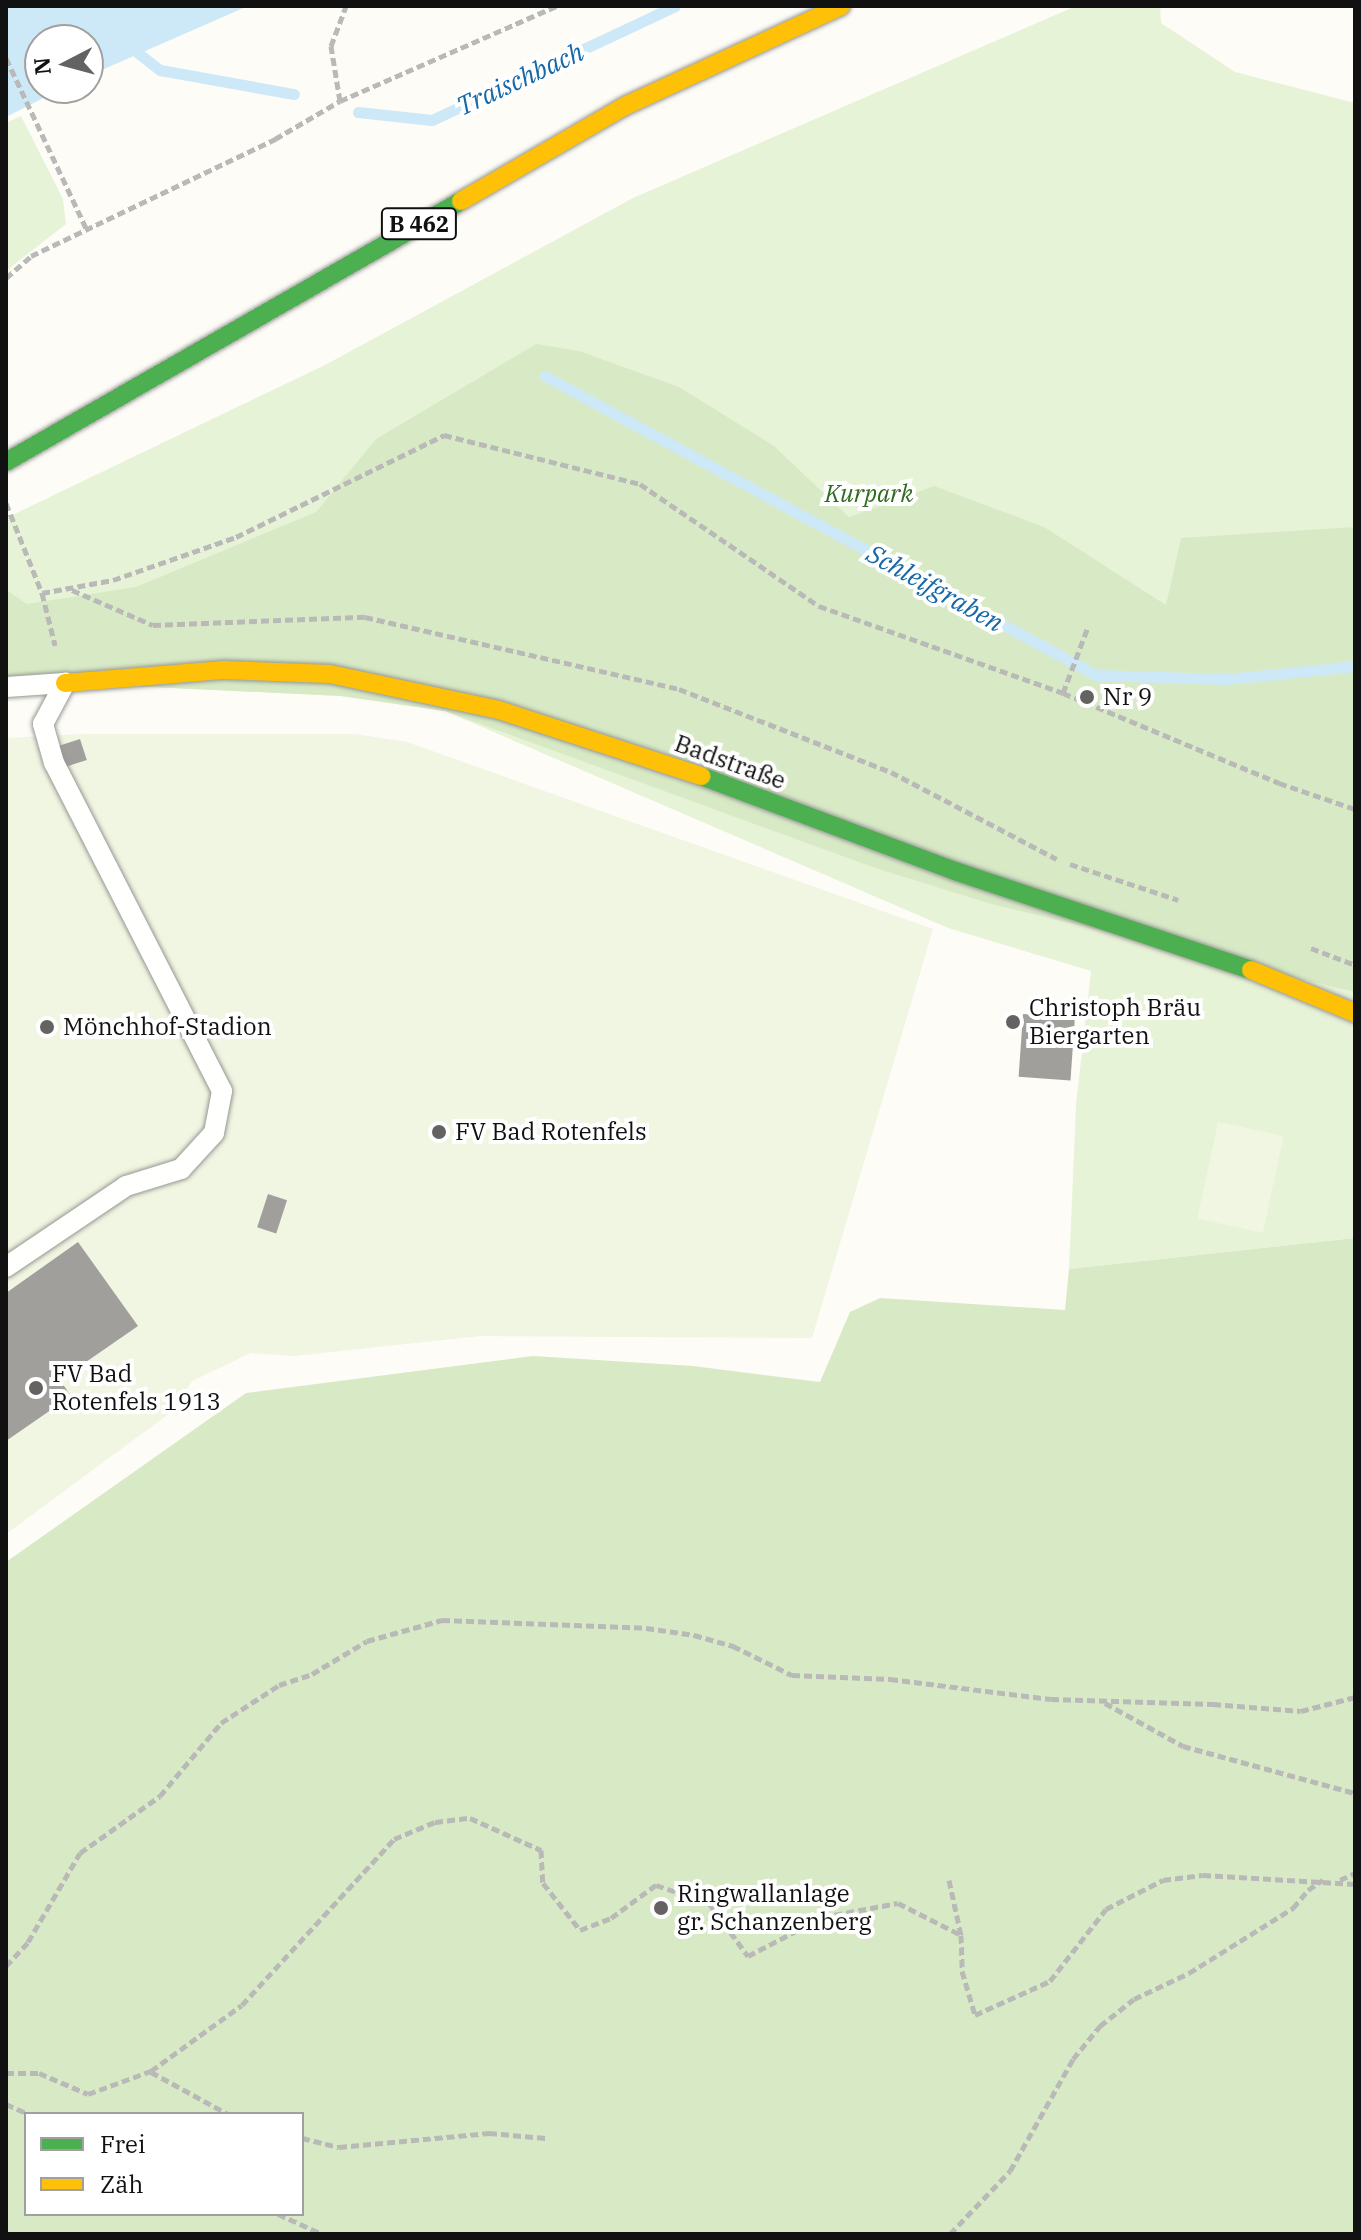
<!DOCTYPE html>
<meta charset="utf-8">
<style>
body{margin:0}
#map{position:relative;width:1361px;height:2240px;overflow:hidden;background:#fdfcf7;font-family:"IBM Plex Serif",serif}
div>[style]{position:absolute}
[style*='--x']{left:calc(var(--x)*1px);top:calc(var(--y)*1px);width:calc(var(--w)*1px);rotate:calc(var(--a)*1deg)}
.green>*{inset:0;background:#e7f3d7}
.forest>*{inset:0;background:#d8eac5}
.pitch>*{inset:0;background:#f0f6e1;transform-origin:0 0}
.water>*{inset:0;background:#cde8f7}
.stream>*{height:11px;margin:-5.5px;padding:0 5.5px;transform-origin:5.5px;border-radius:5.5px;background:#cde8f7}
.building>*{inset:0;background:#a19f9c;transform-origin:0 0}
.path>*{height:5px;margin-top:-2.5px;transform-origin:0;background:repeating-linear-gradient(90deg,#b9b9b8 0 8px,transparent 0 12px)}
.roads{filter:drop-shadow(0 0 2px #979795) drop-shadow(0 0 2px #979795)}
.lane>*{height:20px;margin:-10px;padding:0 10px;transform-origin:10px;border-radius:10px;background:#fffffe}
.fast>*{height:18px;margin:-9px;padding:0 9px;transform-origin:9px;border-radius:9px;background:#4caf50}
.slow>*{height:18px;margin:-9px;padding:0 9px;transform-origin:9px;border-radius:9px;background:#ffc107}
.dots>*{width:22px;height:22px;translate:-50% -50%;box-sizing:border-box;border:4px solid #fff;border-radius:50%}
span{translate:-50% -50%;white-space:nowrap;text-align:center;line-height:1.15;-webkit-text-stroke:8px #fff;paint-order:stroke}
.shield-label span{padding:2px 6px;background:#fff;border:2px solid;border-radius:6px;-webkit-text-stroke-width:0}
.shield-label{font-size:22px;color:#111;font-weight:700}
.park-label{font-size:24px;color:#2f6b1f;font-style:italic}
.poi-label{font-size:24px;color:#111}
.left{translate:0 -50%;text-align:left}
.street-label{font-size:24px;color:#111}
.water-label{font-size:26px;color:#1768a6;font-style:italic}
.frame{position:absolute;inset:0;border:8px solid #111;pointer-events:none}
.legend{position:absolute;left:24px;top:2112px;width:280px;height:104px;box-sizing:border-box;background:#fff;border:2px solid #a0a0a0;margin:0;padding:10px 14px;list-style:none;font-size:24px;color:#111}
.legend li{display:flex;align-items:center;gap:16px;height:40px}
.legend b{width:40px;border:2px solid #a0a0a0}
.north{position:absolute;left:24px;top:24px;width:80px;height:80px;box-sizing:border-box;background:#fff;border:2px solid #a0a0a0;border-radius:50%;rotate:264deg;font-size:22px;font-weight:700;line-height:32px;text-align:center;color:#111}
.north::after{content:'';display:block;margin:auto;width:28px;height:36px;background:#646362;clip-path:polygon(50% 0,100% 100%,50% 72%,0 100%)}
</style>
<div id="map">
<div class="green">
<i style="clip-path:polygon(1076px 6px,1160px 6px,1161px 23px,1235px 72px,1355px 103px,1355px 1238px,1069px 1269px,1076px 1105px,1091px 971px,948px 928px,445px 711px,341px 696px,6px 680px,6px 518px,325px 365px,633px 198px)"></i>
<i style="clip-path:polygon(21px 116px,63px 199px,66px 224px,6px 271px,6px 123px)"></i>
</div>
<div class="forest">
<i style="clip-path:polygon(536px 344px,579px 351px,679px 387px,774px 446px,849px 517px,934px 486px,1044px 527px,1166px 605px,1181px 538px,1355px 527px,1355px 992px,995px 905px,878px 869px,445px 711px,341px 696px,6px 680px,6px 590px,27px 604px,136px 587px,316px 512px,376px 439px)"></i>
<i style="clip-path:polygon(evenodd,1355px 1238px,1355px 2234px,6px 2234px,6px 1562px,246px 1393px,533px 1356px,693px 1366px,820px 1382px,850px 1312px,880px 1298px,1065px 1310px,1069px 1269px,1355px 1238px,26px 2114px,302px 2114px,302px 2214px,26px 2214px,26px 2114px)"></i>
</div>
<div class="pitch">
<i style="clip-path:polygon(83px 734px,355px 734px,407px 742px,933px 929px,812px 1338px,480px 1336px,294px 1356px,251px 1353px,192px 1381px,174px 1410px,6px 1534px,6px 738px)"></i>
<i style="left:1218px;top:1122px;width:67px;height:99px;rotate:12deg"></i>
</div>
<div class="water">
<i style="clip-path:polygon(6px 6px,248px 6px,88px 76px,88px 40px,40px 40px,40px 88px,63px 88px,6px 117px)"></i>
</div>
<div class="stream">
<i style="--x:130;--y:40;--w:15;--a:58"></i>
<i style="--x:138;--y:53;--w:28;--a:38"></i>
<i style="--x:160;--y:70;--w:136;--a:10.2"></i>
<i style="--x:358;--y:112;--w:74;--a:6.2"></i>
<i style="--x:432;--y:120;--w:268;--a:-25.1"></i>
<i style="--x:545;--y:376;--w:627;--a:28.49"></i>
<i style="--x:1096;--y:675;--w:131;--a:1.7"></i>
<i style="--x:1227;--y:679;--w:129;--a:-5.8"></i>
</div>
<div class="building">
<i style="left:80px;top:739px;width:22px;height:22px;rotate:72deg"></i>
<i style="left:1023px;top:1014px;width:52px;height:63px;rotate:4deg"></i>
<i style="left:268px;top:1194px;width:20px;height:35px;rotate:18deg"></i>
<i style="clip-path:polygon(78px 1242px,138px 1326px,60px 1380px,71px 1396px,6px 1441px,6px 1293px)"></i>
</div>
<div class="path">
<i style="--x:6;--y:58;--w:190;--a:64.8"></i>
<i style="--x:340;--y:101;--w:56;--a:-99.3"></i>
<i style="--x:331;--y:46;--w:43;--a:-69.4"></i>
<i style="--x:6;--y:278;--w:33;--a:-41"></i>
<i style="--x:31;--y:256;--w:271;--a:-25.6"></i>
<i style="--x:275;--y:139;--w:75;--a:-30.3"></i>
<i style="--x:340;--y:101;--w:236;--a:-23.7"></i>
<i style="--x:6;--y:503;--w:97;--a:68.2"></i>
<i style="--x:42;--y:593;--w:54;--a:76"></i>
<i style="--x:72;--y:590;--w:88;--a:23.4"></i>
<i style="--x:153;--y:625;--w:212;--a:-2.2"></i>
<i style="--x:365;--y:617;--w:322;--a:12.9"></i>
<i style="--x:679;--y:689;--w:228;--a:21.4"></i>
<i style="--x:891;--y:772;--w:187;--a:27.7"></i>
<i style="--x:42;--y:593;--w:72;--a:-10.4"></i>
<i style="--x:113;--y:580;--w:130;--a:-19.3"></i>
<i style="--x:236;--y:537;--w:232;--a:-26.1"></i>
<i style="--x:444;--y:435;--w:202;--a:14"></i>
<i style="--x:640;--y:484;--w:217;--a:34.3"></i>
<i style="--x:819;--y:606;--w:259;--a:19.6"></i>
<i style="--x:1063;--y:693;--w:234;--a:22.6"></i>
<i style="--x:1279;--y:783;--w:80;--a:18.9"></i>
<i style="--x:1063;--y:693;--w:71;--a:-69.3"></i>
<i style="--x:1070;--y:864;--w:114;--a:18.4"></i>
<i style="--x:1311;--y:948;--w:47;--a:21.1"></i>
<i style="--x:1105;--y:1703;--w:89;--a:28.9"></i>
<i style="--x:1183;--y:1746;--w:178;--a:15.3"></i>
<i style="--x:949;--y:1880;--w:56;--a:77.7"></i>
<i style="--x:961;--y:1935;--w:36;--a:88"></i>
<i style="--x:962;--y:1971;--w:46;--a:73.5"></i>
<i style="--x:975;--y:2015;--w:82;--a:-24.4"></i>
<i style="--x:1050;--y:1981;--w:91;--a:-52.1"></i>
<i style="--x:1106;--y:1909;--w:64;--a:-27"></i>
<i style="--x:1163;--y:1880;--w:40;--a:-7.1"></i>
<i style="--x:1203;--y:1875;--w:152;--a:3.4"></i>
<i style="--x:1340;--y:1880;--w:17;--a:-25"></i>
<i style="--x:6;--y:1966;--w:33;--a:-47"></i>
<i style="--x:28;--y:1942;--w:103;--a:-59.7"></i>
<i style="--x:80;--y:1853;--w:98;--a:-35.5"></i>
<i style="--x:160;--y:1796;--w:95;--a:-50.1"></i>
<i style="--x:221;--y:1723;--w:69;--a:-33.2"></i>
<i style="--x:279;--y:1685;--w:35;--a:-18"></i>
<i style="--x:312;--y:1674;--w:64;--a:-31"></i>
<i style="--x:367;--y:1641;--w:78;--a:-15.6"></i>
<i style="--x:442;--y:1620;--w:204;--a:2.2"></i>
<i style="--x:646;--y:1628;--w:49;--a:8.3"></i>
<i style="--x:694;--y:1635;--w:41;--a:15.8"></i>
<i style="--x:733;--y:1646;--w:66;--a:26.2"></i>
<i style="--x:792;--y:1675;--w:98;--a:2.3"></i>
<i style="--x:890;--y:1679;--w:162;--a:7.1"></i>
<i style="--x:1051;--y:1699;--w:162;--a:1.8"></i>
<i style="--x:1213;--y:1704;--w:88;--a:4.5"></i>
<i style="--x:1301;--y:1711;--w:56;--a:-14.5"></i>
<i style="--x:151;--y:2072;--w:88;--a:28.6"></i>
<i style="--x:6;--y:2073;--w:33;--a:0"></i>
<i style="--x:39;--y:2073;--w:53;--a:23.2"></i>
<i style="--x:88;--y:2094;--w:67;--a:-20.1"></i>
<i style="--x:151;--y:2071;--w:112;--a:-36"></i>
<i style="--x:242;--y:2005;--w:225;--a:-47.5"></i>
<i style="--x:394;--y:1839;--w:44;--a:-22.5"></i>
<i style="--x:435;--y:1822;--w:35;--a:-7"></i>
<i style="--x:470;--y:1818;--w:78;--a:24.3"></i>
<i style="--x:541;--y:1850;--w:33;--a:87"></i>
<i style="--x:543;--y:1883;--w:60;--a:51.8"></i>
<i style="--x:580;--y:1930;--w:33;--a:-21"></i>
<i style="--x:611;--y:1918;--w:56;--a:-36.3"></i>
<i style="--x:656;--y:1885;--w:56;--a:18.8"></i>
<i style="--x:709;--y:1903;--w:66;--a:53.7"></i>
<i style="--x:748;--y:1956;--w:85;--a:-27.5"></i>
<i style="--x:823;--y:1917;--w:76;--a:-10.6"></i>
<i style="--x:898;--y:1903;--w:71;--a:26.9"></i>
<i style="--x:6;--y:2104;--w:24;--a:24"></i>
<i style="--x:302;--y:2138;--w:38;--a:14"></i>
<i style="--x:339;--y:2147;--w:151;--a:-5.3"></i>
<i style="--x:489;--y:2133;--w:57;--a:5"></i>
<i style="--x:278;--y:2214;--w:48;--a:24.4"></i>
<i style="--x:950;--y:2234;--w:87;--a:-46.4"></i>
<i style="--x:1010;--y:2171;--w:129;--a:-60.6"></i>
<i style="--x:1073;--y:2059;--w:43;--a:-50.7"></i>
<i style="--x:1100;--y:2026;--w:43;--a:-38.5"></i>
<i style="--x:1134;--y:1999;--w:61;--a:-25.3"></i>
<i style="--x:1189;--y:1973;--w:123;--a:-32"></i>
<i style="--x:1293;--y:1908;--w:23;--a:-50"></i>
<i style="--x:1308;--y:1890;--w:18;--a:-34"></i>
</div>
<div class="roads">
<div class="lane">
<i style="--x:6;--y:687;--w:59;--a:-3.9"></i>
<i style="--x:6;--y:1267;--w:145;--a:-34"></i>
<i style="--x:126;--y:1186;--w:58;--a:-17.2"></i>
<i style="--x:181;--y:1169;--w:49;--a:-47.5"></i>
<i style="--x:214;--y:1133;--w:43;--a:-79.2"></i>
<i style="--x:222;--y:1091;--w:369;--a:-117.1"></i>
<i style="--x:54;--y:763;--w:41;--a:-105.8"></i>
<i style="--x:43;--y:724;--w:47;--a:-61.8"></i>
</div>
<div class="fast">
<i style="--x:6;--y:462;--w:525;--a:-29.84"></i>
<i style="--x:701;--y:776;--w:274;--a:20.5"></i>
<i style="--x:958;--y:872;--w:309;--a:18.5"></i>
</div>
<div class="slow">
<i style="--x:461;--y:201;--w:190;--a:-30.1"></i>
<i style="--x:625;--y:106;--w:238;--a:-24.8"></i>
<i style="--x:65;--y:683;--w:160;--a:-4.7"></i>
<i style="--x:224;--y:670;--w:106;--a:2.2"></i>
<i style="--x:330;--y:674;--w:173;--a:12"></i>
<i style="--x:499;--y:710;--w:213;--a:18.1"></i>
<i style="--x:1251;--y:970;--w:113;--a:22.5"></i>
</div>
</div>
<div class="dots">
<i style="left:1087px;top:697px;background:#646362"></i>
<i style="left:1013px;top:1022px;background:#646362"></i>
<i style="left:47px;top:1027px;background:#646362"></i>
<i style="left:439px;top:1132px;background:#646362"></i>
<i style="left:36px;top:1388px;background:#646362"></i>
<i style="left:661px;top:1908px;background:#646362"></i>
</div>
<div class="shield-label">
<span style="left:419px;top:224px">B 462</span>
</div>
<div class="park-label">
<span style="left:869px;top:494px">Kurpark</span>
</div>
<div class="poi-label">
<span class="left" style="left:1103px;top:697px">Nr 9</span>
<span class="left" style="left:1029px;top:1022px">Christoph Bräu<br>Biergarten</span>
<span class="left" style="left:63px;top:1027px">Mönchhof-Stadion</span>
<span class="left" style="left:455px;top:1132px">FV Bad Rotenfels</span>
<span class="left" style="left:52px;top:1388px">FV Bad<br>Rotenfels 1913</span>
<span class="left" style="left:677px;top:1908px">Ringwallanlage<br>gr. Schanzenberg</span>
</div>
<div class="street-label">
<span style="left:730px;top:762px;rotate:20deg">Badstraße</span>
</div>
<div class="water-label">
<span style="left:520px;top:79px;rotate:-25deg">Traischbach</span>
<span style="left:935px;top:588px;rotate:29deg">Schleifgraben</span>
</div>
<div class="frame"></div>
<ul class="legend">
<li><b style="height:10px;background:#4caf50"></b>Frei</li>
<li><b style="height:10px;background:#ffc107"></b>Zäh</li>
</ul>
<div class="north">N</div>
</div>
